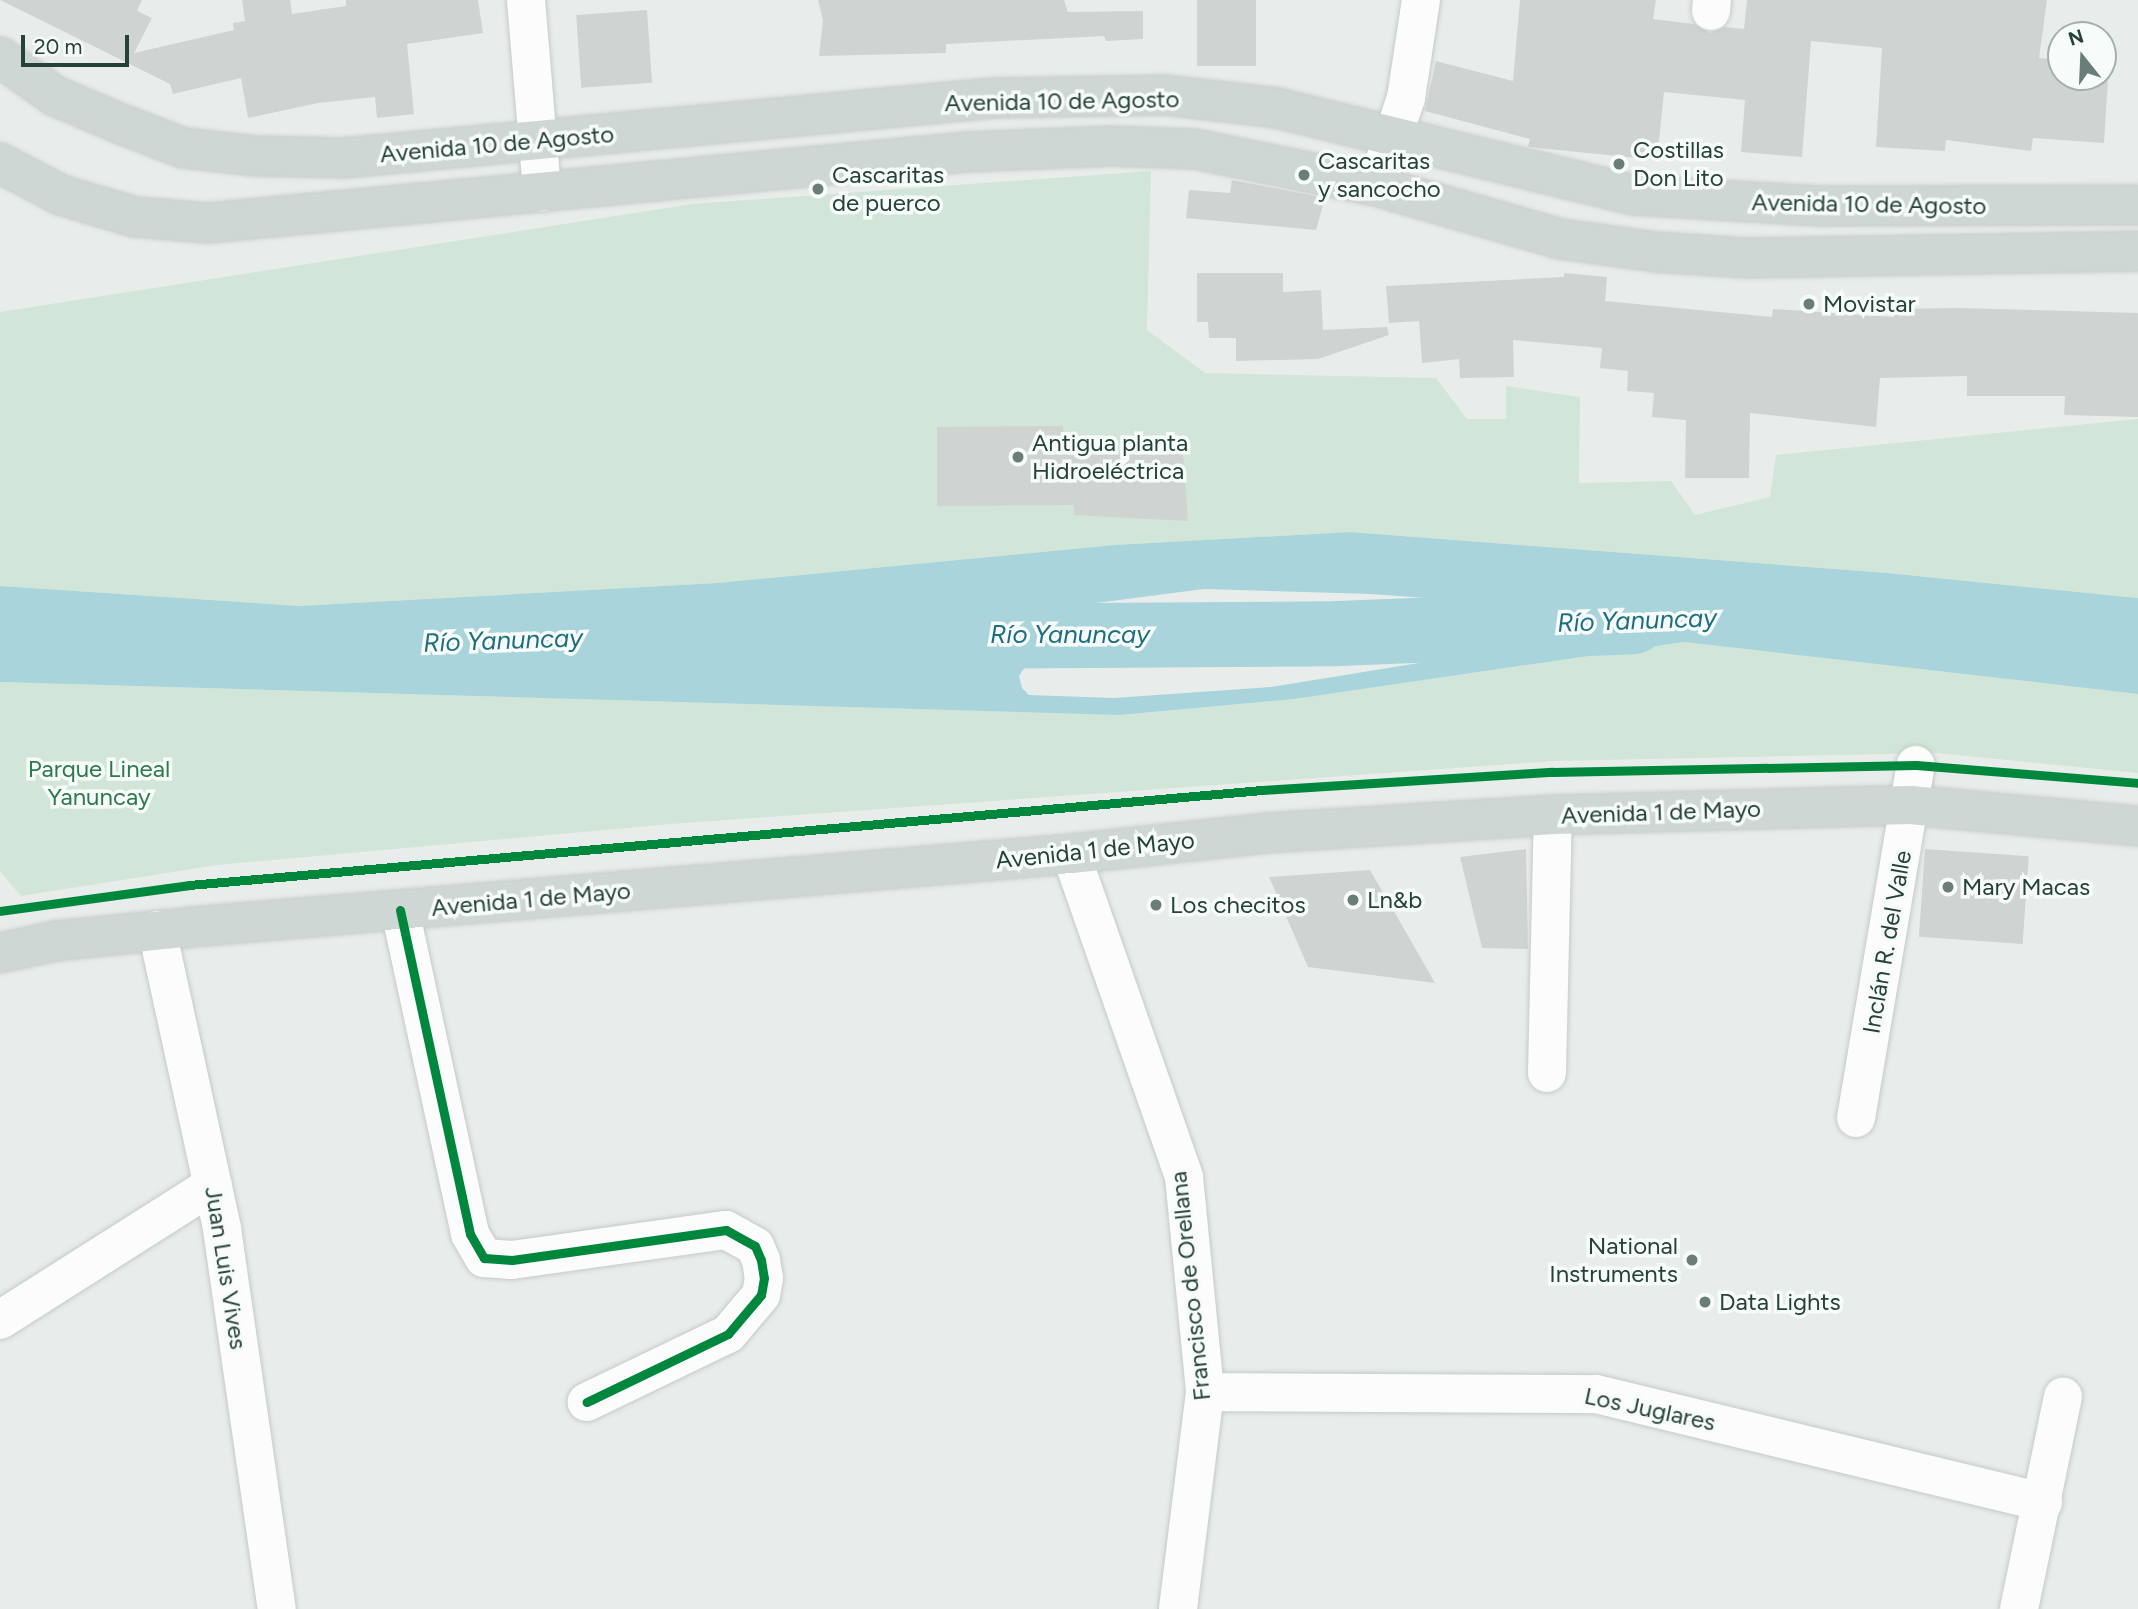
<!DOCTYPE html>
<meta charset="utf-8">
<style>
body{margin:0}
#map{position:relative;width:2138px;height:1609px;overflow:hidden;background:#e8edeb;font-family:Figtree,sans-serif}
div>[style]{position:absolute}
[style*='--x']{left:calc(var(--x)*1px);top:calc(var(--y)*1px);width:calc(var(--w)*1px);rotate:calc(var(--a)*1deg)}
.green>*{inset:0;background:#d1e6d8}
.water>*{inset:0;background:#a9d4db}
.river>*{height:65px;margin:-32.5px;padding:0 32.5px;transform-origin:32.5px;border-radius:32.5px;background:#a9d4db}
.building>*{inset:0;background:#cfd4d2;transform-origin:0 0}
.roads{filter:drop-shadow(0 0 2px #c5cac8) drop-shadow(0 0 2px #c5cac8)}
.minor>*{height:38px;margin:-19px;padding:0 19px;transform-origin:19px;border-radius:19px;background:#fcfcfc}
.major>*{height:38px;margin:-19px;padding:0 19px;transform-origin:19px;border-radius:19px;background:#cfd7d5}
.cycleway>*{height:9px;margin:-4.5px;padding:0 4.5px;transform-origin:4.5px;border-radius:4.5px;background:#00873e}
.dots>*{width:19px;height:19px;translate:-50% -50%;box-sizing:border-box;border:4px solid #f7fbf9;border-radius:50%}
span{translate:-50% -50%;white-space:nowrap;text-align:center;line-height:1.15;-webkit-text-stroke:7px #f7fbf9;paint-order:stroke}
.street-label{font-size:24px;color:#24423a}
.poi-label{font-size:24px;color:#24423a}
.left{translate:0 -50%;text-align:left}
.right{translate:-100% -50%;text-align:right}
.park-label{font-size:24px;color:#2d7a4b}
.water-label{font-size:26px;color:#1c6f80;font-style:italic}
.north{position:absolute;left:2047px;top:21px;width:70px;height:70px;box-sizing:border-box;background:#f7fbf9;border:2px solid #a3b1ad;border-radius:50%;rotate:342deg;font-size:19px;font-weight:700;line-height:28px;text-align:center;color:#24423a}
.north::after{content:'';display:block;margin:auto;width:24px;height:32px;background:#697e78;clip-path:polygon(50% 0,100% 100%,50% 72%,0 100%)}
.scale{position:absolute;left:21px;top:35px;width:108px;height:32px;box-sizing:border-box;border:4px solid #24423a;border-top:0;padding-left:9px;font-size:21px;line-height:24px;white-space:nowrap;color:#24423a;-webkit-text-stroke:5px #f7fbf9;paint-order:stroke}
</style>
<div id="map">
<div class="green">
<i style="clip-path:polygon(1151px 171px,1147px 330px,1205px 373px,1436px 378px,1467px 419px,1506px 419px,1506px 386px,1580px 397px,1579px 483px,1671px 481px,1695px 515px,1770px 497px,1776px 455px,2138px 419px,2138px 598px,1887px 573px,1350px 532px,1115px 545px,717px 583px,299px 606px,0 586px,0 312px,692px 204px)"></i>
<i style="clip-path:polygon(1684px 642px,2138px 694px,2138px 773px,1937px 753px,1553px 761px,671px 824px,217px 865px,21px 896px,0 871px,0 682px,1120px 715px,1294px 699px)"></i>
</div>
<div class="water">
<i style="clip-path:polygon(evenodd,1350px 532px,1887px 573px,2138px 598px,2138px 694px,1684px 642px,1294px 699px,1120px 715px,0 682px,0 586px,299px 606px,717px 583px,1115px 545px,1350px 532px,1204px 589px,1371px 594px,1562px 608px,1560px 617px,1500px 643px,1425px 662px,1271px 687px,1114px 698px,1029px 695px,1022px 688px,1019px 676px,1065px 607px,1204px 589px)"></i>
</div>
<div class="river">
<i style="--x:955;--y:636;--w:383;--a:-0.4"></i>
<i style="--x:1338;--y:633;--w:295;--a:-2.3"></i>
</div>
<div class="building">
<i style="clip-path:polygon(0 0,142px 0,137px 11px,152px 18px,134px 53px,234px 30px,233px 23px,245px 21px,242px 0,290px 0,292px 14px,346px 6px,346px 0,478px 0,483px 33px,407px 44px,414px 114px,377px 118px,375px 97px,318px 103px,248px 118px,241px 78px,173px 94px,170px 84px)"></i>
<i style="clip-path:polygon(818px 0,1064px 0,1068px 12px,1143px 11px,1143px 39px,1106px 41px,1104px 36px,946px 44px,946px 53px,819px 56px,823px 20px)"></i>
<i style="left:1197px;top:0;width:59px;height:66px"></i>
<i style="clip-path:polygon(1520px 0,1656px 0,1653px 19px,1694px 24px,1710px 33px,1725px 27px,1744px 29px,1747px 0,2047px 0,2039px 58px,2061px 60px,2061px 77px,2103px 77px,2103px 63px,2109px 63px,2104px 143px,2033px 138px,2031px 151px,1946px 140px,1945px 151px,1876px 147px,1882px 48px,1811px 41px,1802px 157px,1741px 152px,1745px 100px,1664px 92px,1657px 160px,1528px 147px,1530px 139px,1425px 111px,1436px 61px,1513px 81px)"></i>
<i style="left:647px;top:10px;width:73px;height:71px;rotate:86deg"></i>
<i style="clip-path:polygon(1232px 180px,1325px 198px,1316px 230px,1186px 218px,1189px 190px,1230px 193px)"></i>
<i style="clip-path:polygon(1197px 273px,1283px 273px,1283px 292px,1321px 290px,1323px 330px,1387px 327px,1389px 335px,1318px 359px,1236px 361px,1236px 338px,1209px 338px,1208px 322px,1197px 322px)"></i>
<i style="clip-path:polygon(1564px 273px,1607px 277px,1605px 301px,1772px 317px,1773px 309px,1894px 317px,1893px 309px,1958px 308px,2138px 313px,2138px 417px,2064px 415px,2065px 396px,1967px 396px,1967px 376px,1880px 378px,1876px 427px,1750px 413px,1749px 478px,1685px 478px,1686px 420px,1652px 417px,1654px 393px,1627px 391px,1628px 371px,1600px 368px,1602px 348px,1513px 340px,1514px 377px,1460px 378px,1459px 359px,1422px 363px,1419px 321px,1389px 323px,1386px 286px,1564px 277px)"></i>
<i style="clip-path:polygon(1063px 426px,1064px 455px,1183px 454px,1188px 521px,1074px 515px,1074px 505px,937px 506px,937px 427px)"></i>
<i style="clip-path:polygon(1526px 849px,1528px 949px,1482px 948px,1460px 857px)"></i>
<i style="left:1925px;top:849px;width:104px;height:88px;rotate:4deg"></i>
<i style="clip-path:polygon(1370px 870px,1403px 927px,1435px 983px,1308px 967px,1269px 877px)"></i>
</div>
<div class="roads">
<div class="minor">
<i style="--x:526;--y:0;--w:193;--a:85.2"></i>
<i style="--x:1711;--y:11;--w:11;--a:-85"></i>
<i style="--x:1376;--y:186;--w:93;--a:-71.2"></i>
<i style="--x:1406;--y:98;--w:99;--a:-81.3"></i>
<i style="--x:1071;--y:854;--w:342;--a:70.7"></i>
<i style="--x:1184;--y:1177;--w:216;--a:84.4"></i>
<i style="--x:1205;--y:1392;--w:219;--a:97.1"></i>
<i style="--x:400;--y:910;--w:331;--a:77.8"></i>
<i style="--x:470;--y:1234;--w:28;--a:60"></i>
<i style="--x:484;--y:1258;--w:28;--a:4"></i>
<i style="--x:512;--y:1260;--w:216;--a:-8"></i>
<i style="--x:726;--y:1230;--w:33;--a:29"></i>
<i style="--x:755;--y:1246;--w:15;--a:67"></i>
<i style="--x:761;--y:1260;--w:18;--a:81"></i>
<i style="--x:764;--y:1278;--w:17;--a:100"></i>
<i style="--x:761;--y:1295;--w:51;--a:130.2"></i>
<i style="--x:728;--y:1334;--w:157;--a:154.3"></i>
<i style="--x:157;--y:930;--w:306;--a:77.7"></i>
<i style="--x:222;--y:1229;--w:384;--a:81.8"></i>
<i style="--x:1547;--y:1073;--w:258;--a:-88.7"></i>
<i style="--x:1856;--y:1118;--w:358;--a:-80.4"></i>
<i style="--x:0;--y:1320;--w:252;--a:-32.4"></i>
<i style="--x:1205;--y:1392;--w:391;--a:0.3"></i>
<i style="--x:1596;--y:1394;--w:460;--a:13.6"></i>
<i style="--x:2019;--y:1609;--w:217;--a:-78.3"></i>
</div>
<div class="major">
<i style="--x:0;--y:57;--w:67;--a:35.3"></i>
<i style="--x:55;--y:96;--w:72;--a:23"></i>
<i style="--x:121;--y:124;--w:67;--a:20.9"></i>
<i style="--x:184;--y:148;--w:73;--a:6.3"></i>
<i style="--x:257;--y:156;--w:87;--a:1.3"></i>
<i style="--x:344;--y:158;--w:652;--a:-5.28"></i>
<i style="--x:993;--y:98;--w:172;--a:-1"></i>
<i style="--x:1165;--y:95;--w:113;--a:6.6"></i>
<i style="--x:1277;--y:108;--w:366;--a:13.7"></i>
<i style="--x:1633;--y:195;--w:186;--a:3.4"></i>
<i style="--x:1819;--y:206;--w:319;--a:-0.2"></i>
<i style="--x:0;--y:163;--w:69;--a:27.7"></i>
<i style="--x:61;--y:195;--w:77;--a:16.6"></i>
<i style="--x:135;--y:217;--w:73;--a:4.7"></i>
<i style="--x:208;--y:223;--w:761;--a:-5.35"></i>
<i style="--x:966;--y:152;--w:145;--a:-2.4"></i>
<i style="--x:1111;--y:146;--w:84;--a:2"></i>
<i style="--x:1195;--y:149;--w:185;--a:11.6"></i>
<i style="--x:1376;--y:186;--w:192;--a:16"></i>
<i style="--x:1561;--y:239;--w:96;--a:7.8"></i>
<i style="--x:1656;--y:252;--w:91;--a:3.8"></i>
<i style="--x:1747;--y:258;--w:391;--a:-1"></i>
<i style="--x:0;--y:953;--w:56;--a:-12.3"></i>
<i style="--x:55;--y:941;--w:138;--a:-5.8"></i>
<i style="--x:192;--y:927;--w:882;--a:-4.75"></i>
<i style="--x:1071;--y:854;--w:196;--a:-6.1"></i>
<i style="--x:1266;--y:833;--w:288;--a:-3.6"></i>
<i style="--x:1553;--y:815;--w:357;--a:-1.6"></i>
<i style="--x:1910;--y:805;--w:229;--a:5.3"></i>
</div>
</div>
<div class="cycleway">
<i style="--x:400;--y:910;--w:331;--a:77.8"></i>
<i style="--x:470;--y:1234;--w:28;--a:60"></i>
<i style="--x:484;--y:1258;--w:28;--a:4"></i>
<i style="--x:512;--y:1260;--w:216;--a:-8"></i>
<i style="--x:726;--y:1230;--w:33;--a:29"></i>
<i style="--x:755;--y:1246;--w:15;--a:67"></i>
<i style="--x:761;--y:1260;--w:18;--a:81"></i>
<i style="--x:764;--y:1278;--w:17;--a:100"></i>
<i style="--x:761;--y:1295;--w:51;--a:130.2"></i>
<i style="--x:728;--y:1334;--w:157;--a:154.3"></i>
<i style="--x:0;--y:911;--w:191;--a:-7.8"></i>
<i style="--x:189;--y:885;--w:1077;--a:-5.06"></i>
<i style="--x:1262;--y:790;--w:291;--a:-3.6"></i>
<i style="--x:1552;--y:772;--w:364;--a:-1.1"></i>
<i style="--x:1916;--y:765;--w:223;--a:4.6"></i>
</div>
<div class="dots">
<i style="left:1619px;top:164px;background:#697e78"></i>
<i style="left:1304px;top:175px;background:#697e78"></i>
<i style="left:818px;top:189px;background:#697e78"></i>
<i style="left:1809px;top:304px;background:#697e78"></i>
<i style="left:1018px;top:457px;background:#697e78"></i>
<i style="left:1948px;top:887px;background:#697e78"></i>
<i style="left:1353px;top:900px;background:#697e78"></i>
<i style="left:1156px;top:905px;background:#697e78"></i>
<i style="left:1692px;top:1260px;background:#697e78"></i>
<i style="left:1705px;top:1302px;background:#697e78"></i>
</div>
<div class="street-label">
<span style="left:1062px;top:101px;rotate:-1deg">Avenida 10 de Agosto</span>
<span style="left:497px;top:144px;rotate:-5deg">Avenida 10 de Agosto</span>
<span style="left:1869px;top:204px;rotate:1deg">Avenida 10 de Agosto</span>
<span style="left:1661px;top:812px;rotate:-2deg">Avenida 1 de Mayo</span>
<span style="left:1095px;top:850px;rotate:-6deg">Avenida 1 de Mayo</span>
<span style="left:531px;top:899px;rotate:-5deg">Avenida 1 de Mayo</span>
<span style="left:1887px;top:942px;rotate:-80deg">Inclán R. del Valle</span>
<span style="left:226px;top:1268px;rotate:81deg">Juan Luis Vives</span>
<span style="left:1190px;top:1286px;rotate:-96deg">Francisco de Orellana</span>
<span style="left:1650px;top:1409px;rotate:12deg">Los Juglares</span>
</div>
<div class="poi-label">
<span class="left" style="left:1633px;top:164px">Costillas<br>Don Lito</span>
<span class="left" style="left:1318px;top:175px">Cascaritas<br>y sancocho</span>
<span class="left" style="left:832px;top:189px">Cascaritas<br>de puerco</span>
<span class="left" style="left:1823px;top:304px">Movistar</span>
<span class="left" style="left:1032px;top:457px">Antigua planta<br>Hidroeléctrica</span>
<span class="left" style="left:1962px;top:887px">Mary Macas</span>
<span class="left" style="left:1367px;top:900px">Ln&amp;b</span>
<span class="left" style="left:1170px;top:905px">Los checitos</span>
<span class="right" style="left:1678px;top:1260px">National<br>Instruments</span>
<span class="left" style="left:1719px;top:1302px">Data Lights</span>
</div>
<div class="park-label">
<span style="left:99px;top:783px">Parque Lineal<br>Yanuncay</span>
</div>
<div class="water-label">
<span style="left:1637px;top:621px;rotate:-2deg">Río Yanuncay</span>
<span style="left:1070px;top:635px">Río Yanuncay</span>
<span style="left:503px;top:641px;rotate:-2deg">Río Yanuncay</span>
</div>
<div class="north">N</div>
<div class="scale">20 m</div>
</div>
